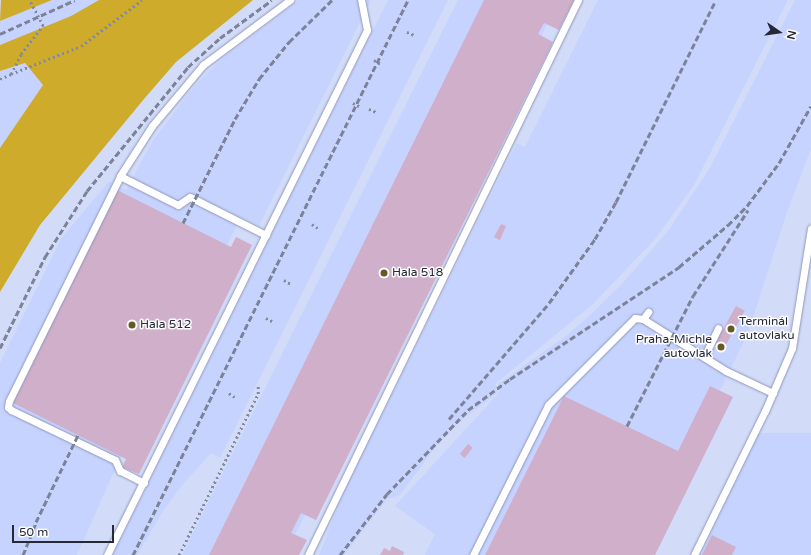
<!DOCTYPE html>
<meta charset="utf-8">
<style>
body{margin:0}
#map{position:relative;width:811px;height:555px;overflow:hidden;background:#d2dbf8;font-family:"Varela Round",sans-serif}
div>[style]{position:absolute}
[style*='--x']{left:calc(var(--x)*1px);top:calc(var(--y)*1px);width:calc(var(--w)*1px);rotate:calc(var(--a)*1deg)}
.built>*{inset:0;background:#c6d3ff}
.green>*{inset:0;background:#ceab2b}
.building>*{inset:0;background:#d0afca;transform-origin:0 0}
.path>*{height:2.5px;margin-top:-1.25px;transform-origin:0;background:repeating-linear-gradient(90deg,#838aa0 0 2px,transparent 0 5px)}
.roads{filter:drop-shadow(0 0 1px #8e98bb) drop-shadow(0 0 1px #8e98bb)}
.service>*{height:7px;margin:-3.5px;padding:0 3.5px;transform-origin:3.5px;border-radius:3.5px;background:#fff}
.rail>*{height:3px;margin-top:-1.5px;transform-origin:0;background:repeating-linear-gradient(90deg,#7c8298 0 6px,transparent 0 9px)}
.dots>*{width:11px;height:11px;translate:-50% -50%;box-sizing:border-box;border:2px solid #fdfdfd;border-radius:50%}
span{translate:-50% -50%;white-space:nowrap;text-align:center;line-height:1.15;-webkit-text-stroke:3px #fdfdfd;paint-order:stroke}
.poi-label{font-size:12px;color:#262a38}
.left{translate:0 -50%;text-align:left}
.right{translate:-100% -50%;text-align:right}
.north{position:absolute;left:759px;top:12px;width:40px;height:40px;-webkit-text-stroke:3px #fdfdfd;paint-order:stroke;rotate:103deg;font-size:11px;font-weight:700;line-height:16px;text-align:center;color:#262a38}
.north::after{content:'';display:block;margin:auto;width:14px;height:18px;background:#262a38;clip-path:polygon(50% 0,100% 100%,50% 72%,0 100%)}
.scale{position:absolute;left:12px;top:525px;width:102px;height:18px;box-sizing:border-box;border:2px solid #262a38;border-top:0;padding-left:5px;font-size:12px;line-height:14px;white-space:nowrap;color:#262a38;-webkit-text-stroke:3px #fdfdfd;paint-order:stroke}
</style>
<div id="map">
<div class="built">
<i style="clip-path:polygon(52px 0,99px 0,71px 16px,0 45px,0 21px)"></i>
<i style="clip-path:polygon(299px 0,371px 0,259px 226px,241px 217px,111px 478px,77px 555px,0 555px,0 363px,61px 239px,109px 181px,126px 190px,153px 140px,197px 83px,224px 57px)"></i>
<i style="clip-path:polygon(388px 0,448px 0,220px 458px,211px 453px,183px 484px,163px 511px,137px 555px,113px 555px)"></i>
<i style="clip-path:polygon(458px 0,559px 0,285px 555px,182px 555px)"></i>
<i style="clip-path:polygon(598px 0,788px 0,694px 185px,655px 239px,592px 305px,496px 383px,497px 393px,459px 422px,437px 445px,400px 495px,387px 499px,344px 555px,319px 555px,341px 498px,487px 202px,517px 143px,525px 147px)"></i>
<i style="clip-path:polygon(795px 0,811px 0,811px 149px,786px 215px,748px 333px,639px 555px,425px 555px,435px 534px,395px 506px,499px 393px,498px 384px,566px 336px,587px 318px,621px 285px,668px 231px,710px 168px)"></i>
<i style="clip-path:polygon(25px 63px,43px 85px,0 148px,0 71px)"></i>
<i style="clip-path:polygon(759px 433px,811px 433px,811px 555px,700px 555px)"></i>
</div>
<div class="green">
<i style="clip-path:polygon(1px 0,52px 0,0 21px)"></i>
<i style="clip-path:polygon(99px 0,253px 0,176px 62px,144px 99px,40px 225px,0 292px,0 148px,43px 85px,25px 63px,0 71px,0 45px,71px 16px)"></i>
</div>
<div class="building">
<i style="clip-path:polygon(484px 0,574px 0,559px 30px,544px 23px,538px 34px,553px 42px,316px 520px,301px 513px,291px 533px,307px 540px,299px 555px,209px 555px)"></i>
<i style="clip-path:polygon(117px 190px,231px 247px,236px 237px,252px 245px,139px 474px,122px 467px,126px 459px,13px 403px)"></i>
<i style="clip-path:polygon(501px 224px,506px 226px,500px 240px,494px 237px)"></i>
<i style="left:736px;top:306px;width:10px;height:45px;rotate:29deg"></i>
<i style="clip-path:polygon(710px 386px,733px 397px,655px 555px,485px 555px,564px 396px,678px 451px)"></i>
<i style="left:468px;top:444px;width:6px;height:13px;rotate:39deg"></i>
<i style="clip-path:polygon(712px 535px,736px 547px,732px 555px,702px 555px)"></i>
<i style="clip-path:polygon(392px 546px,404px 552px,403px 555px,380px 555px,384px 548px,390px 551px)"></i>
</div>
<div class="path">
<i style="--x:407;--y:32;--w:8;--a:23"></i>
<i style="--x:374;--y:60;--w:8;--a:30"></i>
<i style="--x:11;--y:74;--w:75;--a:-21.8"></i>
<i style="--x:81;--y:46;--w:76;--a:-37"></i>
<i style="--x:0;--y:79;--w:12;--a:-24"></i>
<i style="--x:11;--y:74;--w:22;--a:-63"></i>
<i style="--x:21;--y:54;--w:36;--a:-52"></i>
<i style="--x:43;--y:26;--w:30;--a:-118"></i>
<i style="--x:353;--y:103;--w:7;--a:27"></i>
<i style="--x:369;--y:109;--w:8;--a:23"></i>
<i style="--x:312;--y:224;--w:7;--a:34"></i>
<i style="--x:284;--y:280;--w:8;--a:30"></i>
<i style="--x:266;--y:318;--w:7;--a:27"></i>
<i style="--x:229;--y:393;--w:7;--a:34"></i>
<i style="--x:179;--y:555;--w:179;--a:-63.9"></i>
<i style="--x:258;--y:394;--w:9;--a:-90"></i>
</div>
<div class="roads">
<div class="service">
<i style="--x:120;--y:176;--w:65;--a:26.6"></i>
<i style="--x:178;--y:205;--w:14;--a:-34"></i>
<i style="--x:190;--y:197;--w:85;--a:26.6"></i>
<i style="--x:643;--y:319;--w:98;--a:32.1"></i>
<i style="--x:726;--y:371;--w:52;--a:25.1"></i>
<i style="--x:704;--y:357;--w:32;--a:-64"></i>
<i style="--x:144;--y:483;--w:27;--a:-153"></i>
<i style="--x:120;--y:471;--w:12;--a:-114"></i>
<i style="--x:115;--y:460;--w:115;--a:-154.3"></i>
<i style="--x:11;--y:410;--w:4;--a:-135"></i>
<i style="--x:8;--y:407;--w:6;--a:-81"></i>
<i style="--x:9;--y:401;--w:251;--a:-63.7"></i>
<i style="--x:120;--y:176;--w:59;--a:-57.4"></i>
<i style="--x:152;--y:126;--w:80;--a:-50.1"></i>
<i style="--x:203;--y:65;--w:109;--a:-36.8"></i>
<i style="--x:107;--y:555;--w:586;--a:-63.65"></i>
<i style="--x:367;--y:30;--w:31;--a:-101"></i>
<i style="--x:308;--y:555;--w:617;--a:-64.06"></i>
<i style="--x:473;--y:555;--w:168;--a:-63.4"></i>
<i style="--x:548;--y:405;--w:123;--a:-45"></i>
<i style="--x:635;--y:318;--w:8;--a:7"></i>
<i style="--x:643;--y:319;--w:9;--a:-54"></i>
<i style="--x:694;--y:555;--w:161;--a:-63.8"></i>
<i style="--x:765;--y:411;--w:69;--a:-66.8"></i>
<i style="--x:792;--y:348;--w:121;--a:-81"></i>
</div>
</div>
<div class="rail">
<i style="--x:0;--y:34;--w:82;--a:-24.4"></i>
<i style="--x:183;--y:223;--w:116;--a:-63.4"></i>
<i style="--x:235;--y:119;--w:47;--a:-59"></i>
<i style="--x:259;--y:79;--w:48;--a:-51"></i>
<i style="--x:289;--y:42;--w:60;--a:-44.3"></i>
<i style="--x:0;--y:348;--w:102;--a:-63.7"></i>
<i style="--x:45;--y:257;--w:78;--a:-57.5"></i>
<i style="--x:87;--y:191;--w:160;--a:-50.8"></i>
<i style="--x:188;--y:67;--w:43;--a:-42.2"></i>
<i style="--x:220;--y:38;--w:64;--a:-36.2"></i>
<i style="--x:449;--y:419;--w:153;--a:-49.2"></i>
<i style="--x:549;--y:303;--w:79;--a:-54.3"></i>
<i style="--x:595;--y:239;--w:43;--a:-60.4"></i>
<i style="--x:616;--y:202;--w:225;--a:-63.7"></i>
<i style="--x:627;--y:426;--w:146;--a:-63.1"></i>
<i style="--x:693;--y:296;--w:102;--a:-57.4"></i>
<i style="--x:23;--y:555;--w:35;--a:-68"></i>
<i style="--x:36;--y:522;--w:97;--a:-64.2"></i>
<i style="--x:133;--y:555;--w:619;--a:-63.64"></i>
<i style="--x:340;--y:555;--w:77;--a:-52.4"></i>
<i style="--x:387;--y:494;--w:117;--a:-46"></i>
<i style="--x:468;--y:410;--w:52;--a:-36.4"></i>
<i style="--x:510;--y:379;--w:203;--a:-33.5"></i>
<i style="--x:679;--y:267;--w:65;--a:-40.6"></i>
<i style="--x:728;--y:225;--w:27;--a:-45"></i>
<i style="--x:747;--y:206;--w:54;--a:-53.3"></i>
<i style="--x:779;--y:163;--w:65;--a:-60.7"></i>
</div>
<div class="dots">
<i style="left:384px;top:273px;background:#685826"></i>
<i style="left:132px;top:325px;background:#685826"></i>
<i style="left:731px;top:329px;background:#685826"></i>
<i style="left:721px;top:347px;background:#685826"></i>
</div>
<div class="poi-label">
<span class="left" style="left:392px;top:273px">Hala 518</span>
<span class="left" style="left:739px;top:329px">Terminál<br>autovlaku</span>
<span class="left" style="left:140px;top:325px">Hala 512</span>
<span class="right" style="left:712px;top:347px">Praha-Michle<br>autovlak</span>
</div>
<div class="north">N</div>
<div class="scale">50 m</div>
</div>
